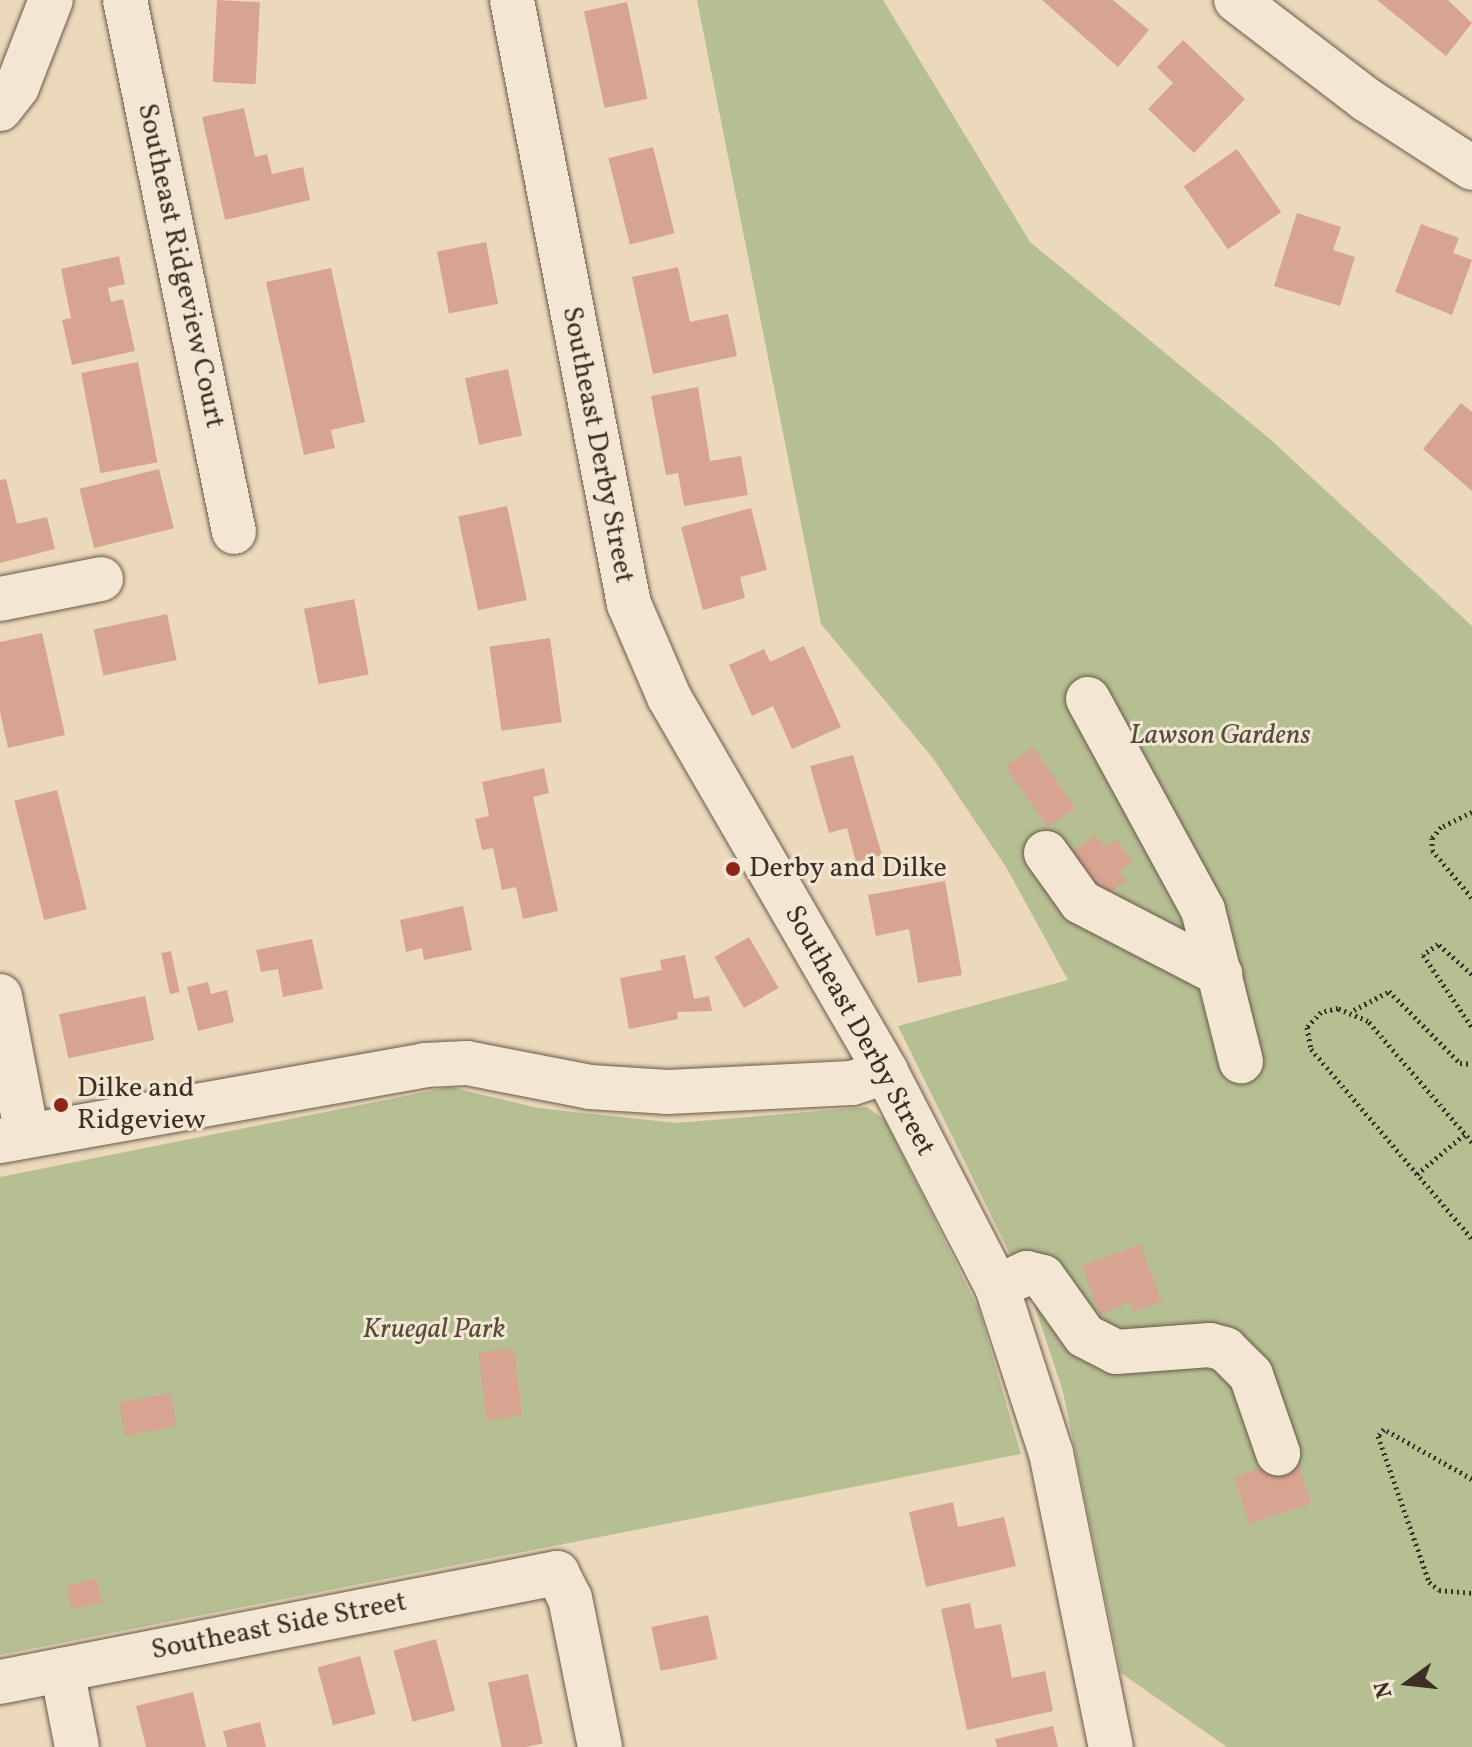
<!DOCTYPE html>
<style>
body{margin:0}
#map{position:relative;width:1472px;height:1747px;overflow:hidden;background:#ecd9bc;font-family:Vollkorn,serif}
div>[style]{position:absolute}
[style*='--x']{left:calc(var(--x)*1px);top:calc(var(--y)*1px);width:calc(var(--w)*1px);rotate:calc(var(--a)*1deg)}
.green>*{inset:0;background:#b6bf92}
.building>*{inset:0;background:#d8a492;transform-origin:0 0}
.path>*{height:5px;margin-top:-2.5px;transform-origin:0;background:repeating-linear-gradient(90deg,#3d2f25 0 2px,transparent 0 6px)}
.roads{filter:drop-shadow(0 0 2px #695a4b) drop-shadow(0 0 2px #695a4b)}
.minor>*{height:44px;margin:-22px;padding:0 22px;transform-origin:22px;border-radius:22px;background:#f3e6d3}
.dots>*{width:22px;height:22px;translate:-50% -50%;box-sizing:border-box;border:4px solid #f3e6d3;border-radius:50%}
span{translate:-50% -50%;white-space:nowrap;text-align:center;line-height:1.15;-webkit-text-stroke:6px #f3e6d3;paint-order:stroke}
.street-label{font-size:28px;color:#3d2f25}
.park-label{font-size:28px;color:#554c3b;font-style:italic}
.poi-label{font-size:28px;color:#3d2f25}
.left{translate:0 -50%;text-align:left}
.north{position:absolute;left:1368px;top:1643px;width:80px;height:80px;-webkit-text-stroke:6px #f3e6d3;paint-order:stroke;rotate:255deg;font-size:22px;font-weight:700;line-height:32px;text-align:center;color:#3d2f25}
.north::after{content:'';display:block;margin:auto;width:28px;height:36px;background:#3d2f25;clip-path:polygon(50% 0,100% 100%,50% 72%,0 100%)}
</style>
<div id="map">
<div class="green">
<i style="clip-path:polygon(697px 0,883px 0,1030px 242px,1270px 439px,1472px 626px,1472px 1747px,1227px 1747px,1121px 1673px,1063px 1392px,1033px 1301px,898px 1026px,1068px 980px,1006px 867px,932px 757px,821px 624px)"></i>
<i style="clip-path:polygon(450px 1087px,538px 1108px,676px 1123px,867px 1107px,885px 1120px,979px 1310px,1021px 1454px,0 1655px,0 1177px)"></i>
</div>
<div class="building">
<i style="left:217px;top:0;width:43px;height:82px;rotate:3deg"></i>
<i style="clip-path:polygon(1042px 0,1113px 0,1149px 30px,1118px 67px)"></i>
<i style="clip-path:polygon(1377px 0,1448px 0,1472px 23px,1446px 56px)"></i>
<i style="left:627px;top:2px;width:99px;height:44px;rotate:78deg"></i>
<i style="clip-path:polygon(1183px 40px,1245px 99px,1194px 153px,1148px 109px,1173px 83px,1157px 67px)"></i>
<i style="clip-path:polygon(244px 108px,255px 157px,267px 154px,272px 174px,303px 167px,310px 200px,225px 220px,202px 117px)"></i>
<i style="left:653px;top:147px;width:89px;height:46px;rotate:76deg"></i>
<i style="left:1237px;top:149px;width:77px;height:65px;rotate:55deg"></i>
<i style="clip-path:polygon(1297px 213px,1341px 227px,1333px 250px,1355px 257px,1340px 306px,1274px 286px)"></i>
<i style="clip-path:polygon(1421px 224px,1459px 238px,1453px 253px,1472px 260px,1452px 315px,1395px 292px)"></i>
<i style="left:486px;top:242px;width:63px;height:50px;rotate:79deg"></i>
<i style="clip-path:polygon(119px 256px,125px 284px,108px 288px,111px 302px,123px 299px,135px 351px,72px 365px,62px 320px,71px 318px,61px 269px)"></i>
<i style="clip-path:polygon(678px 267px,690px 322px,728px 314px,737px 356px,653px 374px,632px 277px)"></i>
<i style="clip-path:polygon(331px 268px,365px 422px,331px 430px,335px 448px,304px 455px,266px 282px)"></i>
<i style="left:138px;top:362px;width:102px;height:58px;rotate:79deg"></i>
<i style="left:508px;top:369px;width:68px;height:44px;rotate:78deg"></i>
<i style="clip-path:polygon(698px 387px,710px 461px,741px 456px,748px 495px,684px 506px,678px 473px,666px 475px,651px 396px)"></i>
<i style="clip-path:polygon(1461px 403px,1472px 412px,1472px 491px,1423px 449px)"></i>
<i style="left:159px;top:469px;width:61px;height:82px;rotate:76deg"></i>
<i style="clip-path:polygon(6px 479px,17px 524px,47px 517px,55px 549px,0 563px,0 480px)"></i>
<i style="left:507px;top:506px;width:96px;height:50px;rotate:78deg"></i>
<i style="clip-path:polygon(751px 508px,767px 570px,740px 577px,745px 598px,703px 610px,681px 527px)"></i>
<i style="left:354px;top:599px;width:77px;height:51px;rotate:79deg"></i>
<i style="left:167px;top:614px;width:47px;height:75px;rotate:78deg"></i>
<i style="clip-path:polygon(42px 633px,65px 735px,8px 748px,0 712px,0 642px)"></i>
<i style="left:550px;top:638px;width:85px;height:61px;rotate:82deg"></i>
<i style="clip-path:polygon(804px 646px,841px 727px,792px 749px,773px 706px,752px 716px,729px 665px,764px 649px,770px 662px)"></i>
<i style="left:1033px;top:747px;width:74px;height:34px;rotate:55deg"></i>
<i style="clip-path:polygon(853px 755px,882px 855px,856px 862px,847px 828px,829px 833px,810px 766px)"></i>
<i style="clip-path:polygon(544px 768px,549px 793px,533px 797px,558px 911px,523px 919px,516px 887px,502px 890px,493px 848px,482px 850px,475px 819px,489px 816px,482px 782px)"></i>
<i style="left:57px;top:790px;width:123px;height:44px;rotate:76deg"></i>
<i style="clip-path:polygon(1096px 835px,1105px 847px,1117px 839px,1133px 862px,1119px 871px,1126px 881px,1096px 901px,1066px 856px)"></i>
<i style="clip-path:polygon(945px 881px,962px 975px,918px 983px,909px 929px,876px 936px,868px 895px)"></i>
<i style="clip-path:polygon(463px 906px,472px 950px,424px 960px,422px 948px,406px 952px,400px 920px)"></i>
<i style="left:749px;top:937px;width:59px;height:40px;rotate:60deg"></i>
<i style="clip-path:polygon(312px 939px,323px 989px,283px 997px,278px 969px,261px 972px,256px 950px)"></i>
<i style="left:171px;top:951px;width:42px;height:10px;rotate:78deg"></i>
<i style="clip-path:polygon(685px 955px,694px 999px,709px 996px,712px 1011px,677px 1012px,678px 1019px,629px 1029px,620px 978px,662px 970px,660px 960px)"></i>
<i style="clip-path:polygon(208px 982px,211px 994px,227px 990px,234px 1022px,198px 1031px,187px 987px)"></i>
<i style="left:145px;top:996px;width:45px;height:88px;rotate:78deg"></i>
<i style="clip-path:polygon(1140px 1244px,1162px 1301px,1134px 1312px,1130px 1302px,1100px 1314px,1082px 1266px)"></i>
<i style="left:514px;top:1348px;width:68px;height:36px;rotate:83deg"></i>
<i style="left:171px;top:1393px;width:34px;height:53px;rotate:80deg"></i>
<i style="left:1296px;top:1457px;width:49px;height:65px;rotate:72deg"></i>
<i style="clip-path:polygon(953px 1502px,958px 1527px,1004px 1517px,1016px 1566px,926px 1587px,909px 1512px)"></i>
<i style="left:97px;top:1579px;width:24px;height:31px;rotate:78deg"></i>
<i style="clip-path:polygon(970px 1603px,975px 1629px,1001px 1624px,1012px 1678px,1045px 1671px,1053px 1711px,967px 1730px,941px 1609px)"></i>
<i style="left:708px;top:1615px;width:45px;height:58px;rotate:78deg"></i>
<i style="left:436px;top:1639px;width:74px;height:44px;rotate:75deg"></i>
<i style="left:360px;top:1656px;width:60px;height:44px;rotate:75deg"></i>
<i style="left:528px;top:1674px;width:71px;height:41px;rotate:78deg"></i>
<i style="clip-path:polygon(193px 1692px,206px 1747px,146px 1747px,136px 1706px)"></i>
<i style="clip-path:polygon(260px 1722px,266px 1747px,227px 1747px,223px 1731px)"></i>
<i style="clip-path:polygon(1053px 1726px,1058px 1747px,997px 1747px,995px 1739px)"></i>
</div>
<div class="path">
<i style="--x:1472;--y:812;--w:34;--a:154"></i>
<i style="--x:1441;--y:827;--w:14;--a:129"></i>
<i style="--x:1432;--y:838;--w:12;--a:90"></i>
<i style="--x:1432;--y:850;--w:62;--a:50.2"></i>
<i style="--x:1472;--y:974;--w:45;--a:-138.6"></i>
<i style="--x:1438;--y:944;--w:19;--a:144"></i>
<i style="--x:1423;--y:955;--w:87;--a:55.8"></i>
<i style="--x:1354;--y:1010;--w:40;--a:-28"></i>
<i style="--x:1389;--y:991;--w:101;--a:45.4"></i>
<i style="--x:1460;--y:1063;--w:12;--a:5"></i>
<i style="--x:1472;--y:1142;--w:160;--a:-130.7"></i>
<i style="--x:1368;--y:1021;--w:33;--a:-157"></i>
<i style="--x:1338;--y:1008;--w:17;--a:167"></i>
<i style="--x:1321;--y:1012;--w:21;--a:133"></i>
<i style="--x:1307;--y:1027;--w:22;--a:80"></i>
<i style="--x:1311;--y:1049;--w:249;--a:49.7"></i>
<i style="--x:1417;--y:1174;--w:62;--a:-39.8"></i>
<i style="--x:1472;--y:1479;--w:101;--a:-150.4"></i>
<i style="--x:1384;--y:1429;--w:9;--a:131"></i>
<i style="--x:1378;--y:1436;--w:155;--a:70.7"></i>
<i style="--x:1429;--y:1582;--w:13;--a:39"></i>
<i style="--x:1439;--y:1590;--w:33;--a:5"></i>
</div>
<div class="roads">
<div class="minor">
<i style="--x:125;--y:0;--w:543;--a:78.42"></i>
<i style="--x:512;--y:0;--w:615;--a:79.04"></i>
<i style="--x:629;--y:604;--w:101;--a:66.7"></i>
<i style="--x:669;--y:697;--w:433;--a:59.9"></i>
<i style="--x:886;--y:1072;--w:242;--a:62.7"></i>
<i style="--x:997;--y:1287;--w:175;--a:72"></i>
<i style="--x:1051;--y:1453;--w:300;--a:78.5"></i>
<i style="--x:1236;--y:0;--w:165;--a:37.4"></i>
<i style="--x:1367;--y:100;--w:125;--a:32.9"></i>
<i style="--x:0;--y:109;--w:28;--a:-52"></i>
<i style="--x:17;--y:87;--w:93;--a:-68.7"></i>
<i style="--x:0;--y:599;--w:103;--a:-11.2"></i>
<i style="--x:1088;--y:699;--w:240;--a:61.4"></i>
<i style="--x:1203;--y:910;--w:156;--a:75.9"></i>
<i style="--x:1046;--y:853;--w:60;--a:54.5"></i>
<i style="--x:1081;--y:902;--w:157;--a:27.4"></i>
<i style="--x:0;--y:996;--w:142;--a:79"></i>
<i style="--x:0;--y:1141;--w:432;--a:-10.1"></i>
<i style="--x:425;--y:1065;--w:42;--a:-2.7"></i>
<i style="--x:467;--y:1063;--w:125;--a:11"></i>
<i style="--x:590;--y:1087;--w:78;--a:3.7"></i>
<i style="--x:668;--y:1092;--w:184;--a:-2.8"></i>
<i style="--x:852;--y:1083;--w:36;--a:-18"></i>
<i style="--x:997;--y:1287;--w:33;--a:-25"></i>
<i style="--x:1027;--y:1273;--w:16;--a:14"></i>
<i style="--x:1043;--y:1277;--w:72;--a:54.6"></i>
<i style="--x:1085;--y:1336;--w:35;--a:27"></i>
<i style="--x:1116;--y:1352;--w:94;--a:-4.3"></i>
<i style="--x:1210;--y:1345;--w:16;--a:15"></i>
<i style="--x:1225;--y:1349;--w:37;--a:45"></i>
<i style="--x:1251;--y:1375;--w:83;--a:70.9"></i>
<i style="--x:62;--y:1670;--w:78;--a:79"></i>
<i style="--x:0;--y:1682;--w:568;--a:-11.07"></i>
<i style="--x:557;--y:1573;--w:28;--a:63"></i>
<i style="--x:570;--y:1598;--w:152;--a:78.6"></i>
</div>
</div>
<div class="dots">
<i style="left:733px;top:869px;background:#8f2418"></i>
<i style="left:61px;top:1105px;background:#8f2418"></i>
</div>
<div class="street-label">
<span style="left:180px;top:266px;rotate:78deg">Southeast Ridgeview Court</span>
<span style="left:597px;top:445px;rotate:79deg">Southeast Derby Street</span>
<span style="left:859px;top:1031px;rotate:61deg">Southeast Derby Street</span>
<span style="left:279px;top:1627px;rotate:-11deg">Southeast Side Street</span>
</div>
<div class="park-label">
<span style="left:1220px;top:736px">Lawson Gardens</span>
<span style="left:434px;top:1330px">Kruegal Park</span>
</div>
<div class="poi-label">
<span class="left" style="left:749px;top:869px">Derby and Dilke</span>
<span class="left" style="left:77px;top:1105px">Dilke and<br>Ridgeview</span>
</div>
<div class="north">N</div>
</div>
